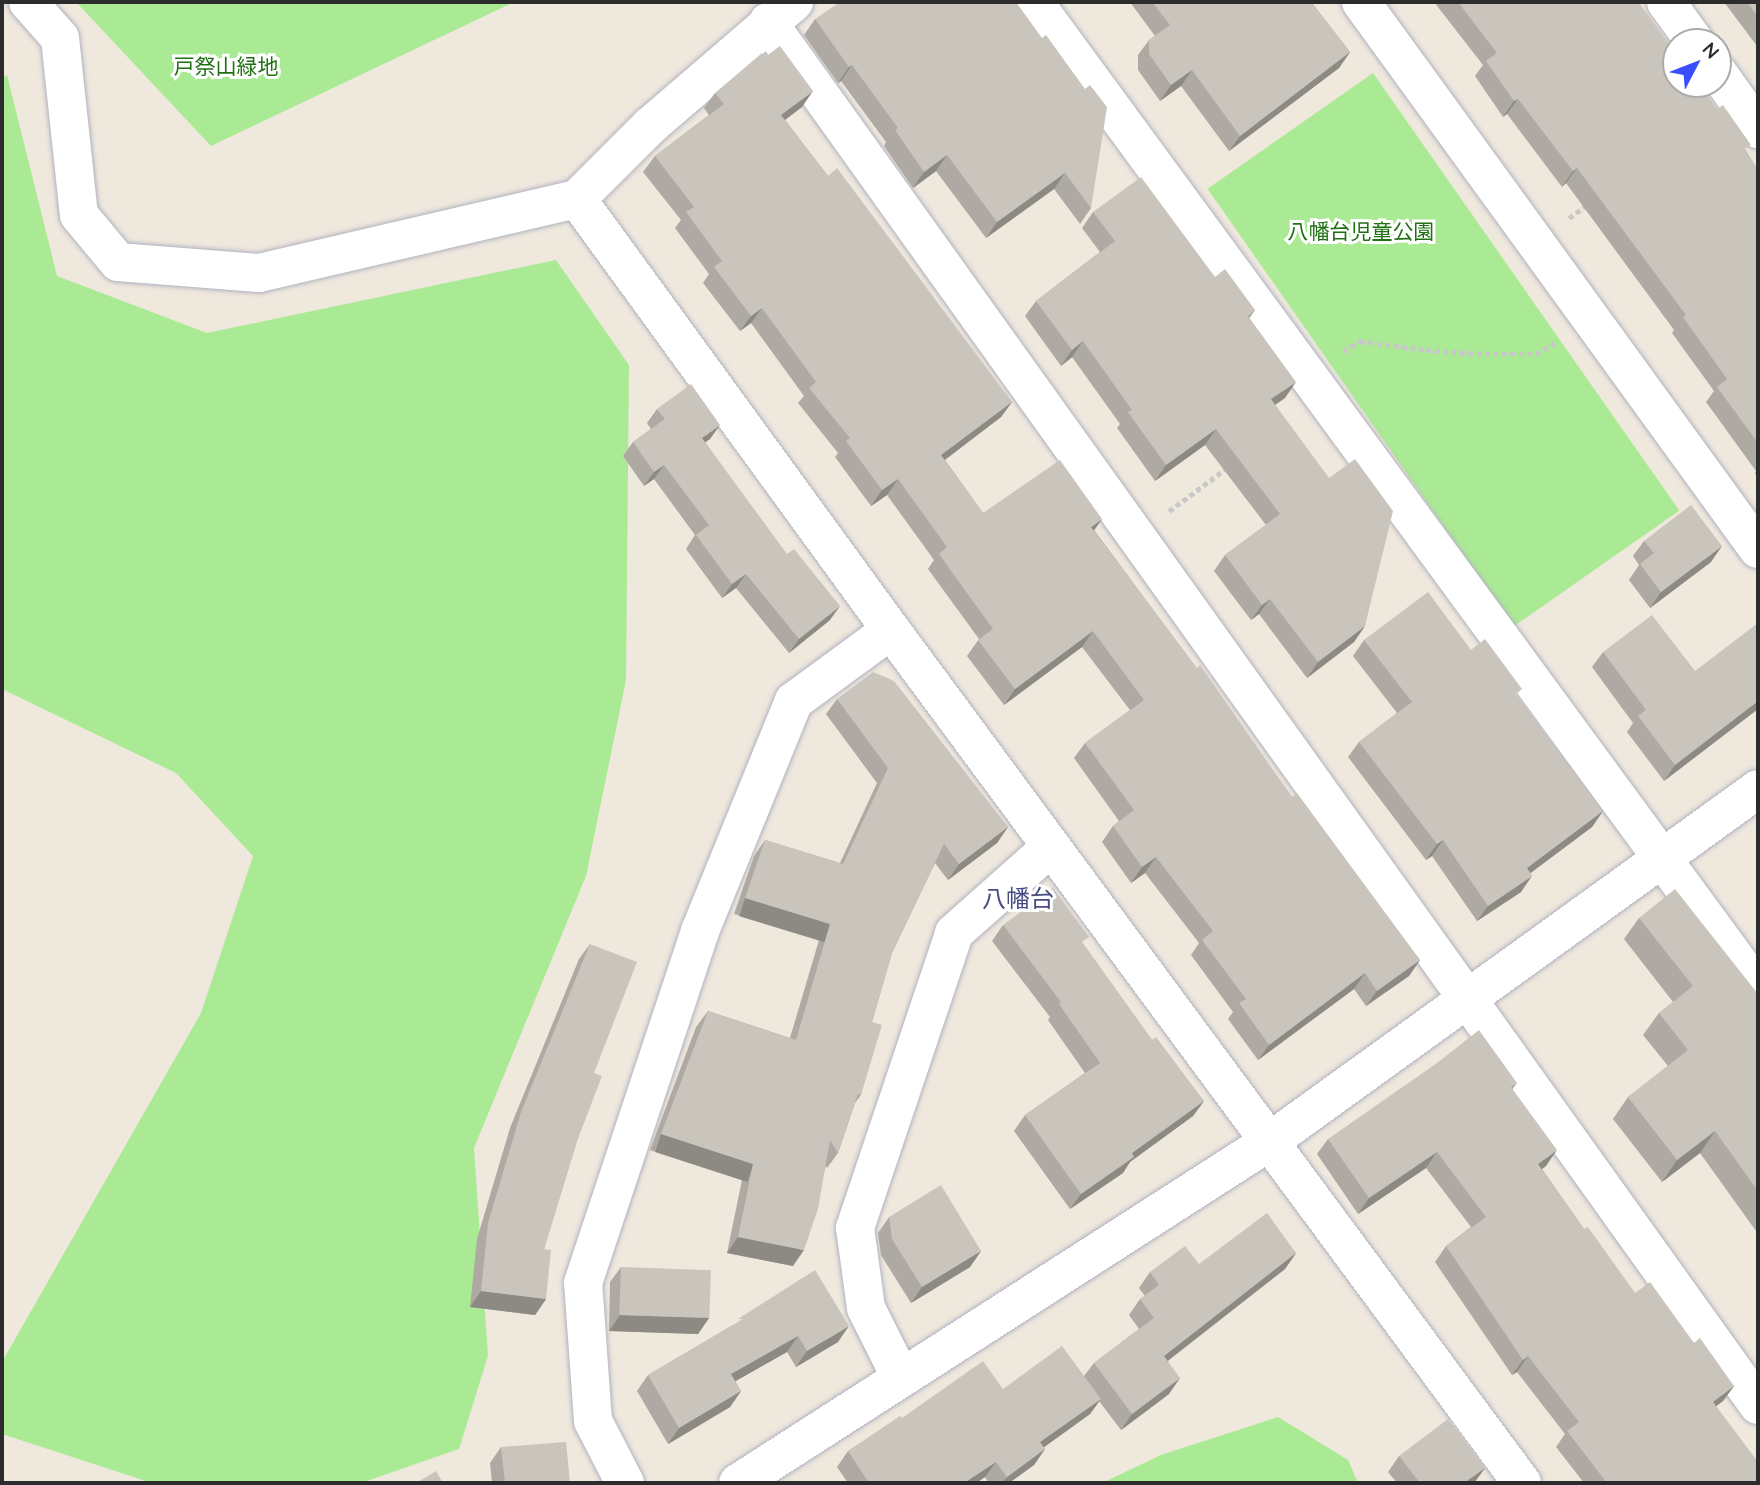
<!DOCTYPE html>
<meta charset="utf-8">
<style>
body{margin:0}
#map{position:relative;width:1760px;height:1485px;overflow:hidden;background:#efe8dd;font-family:Quicksand,"Noto Sans JP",sans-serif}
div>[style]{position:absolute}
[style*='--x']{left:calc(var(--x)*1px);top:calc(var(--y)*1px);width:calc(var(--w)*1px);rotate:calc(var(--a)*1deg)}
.green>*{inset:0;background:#abea94;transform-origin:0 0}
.path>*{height:4.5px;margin-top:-2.25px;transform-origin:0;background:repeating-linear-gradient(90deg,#c8c8c8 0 5px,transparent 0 8.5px)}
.roads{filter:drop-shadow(0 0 2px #b1b2c1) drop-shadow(0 0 2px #b1b2c1)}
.minor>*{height:38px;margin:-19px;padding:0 19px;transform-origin:19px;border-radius:19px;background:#fff}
.wall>*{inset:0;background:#aea9a2}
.shaded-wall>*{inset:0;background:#8d8a84;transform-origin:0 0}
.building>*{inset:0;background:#cac5bc;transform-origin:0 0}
span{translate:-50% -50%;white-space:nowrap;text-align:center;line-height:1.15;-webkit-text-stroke:6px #fff;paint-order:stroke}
.park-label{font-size:21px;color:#207114}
.quarter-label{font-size:24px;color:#474d81}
.frame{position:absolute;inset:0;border:4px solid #2c2c2c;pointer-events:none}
.north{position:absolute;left:1662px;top:28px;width:70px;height:70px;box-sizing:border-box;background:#fff;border:2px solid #ababab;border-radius:50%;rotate:48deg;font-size:19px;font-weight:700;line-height:28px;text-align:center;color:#2c2c2c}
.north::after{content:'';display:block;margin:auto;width:24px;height:32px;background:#394fff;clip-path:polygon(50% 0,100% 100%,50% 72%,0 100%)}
</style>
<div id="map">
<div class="green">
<i style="clip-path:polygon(76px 2px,514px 2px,211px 146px)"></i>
<i style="left:1373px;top:73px;width:534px;height:202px;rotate:55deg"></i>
<i style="clip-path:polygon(7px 75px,57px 276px,207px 333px,556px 260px,629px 365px,626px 680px,586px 876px,474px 1148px,488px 1356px,459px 1449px,361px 1483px,152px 1483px,2px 1434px,2px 1362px,201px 1013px,253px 856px,176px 773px,2px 689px,2px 78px)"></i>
<i style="clip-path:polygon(1278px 1417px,1348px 1460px,1358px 1483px,1102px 1483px,1161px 1455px)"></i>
</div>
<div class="path">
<i style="--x:1569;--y:218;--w:22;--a:-36"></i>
<i style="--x:1343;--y:351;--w:20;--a:-30"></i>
<i style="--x:1360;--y:341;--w:67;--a:7.8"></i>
<i style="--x:1426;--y:350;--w:59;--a:3.9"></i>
<i style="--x:1485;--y:354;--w:51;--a:0"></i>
<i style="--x:1536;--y:354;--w:22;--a:-30"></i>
<i style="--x:1169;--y:511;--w:72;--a:-36.6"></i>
</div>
<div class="roads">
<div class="minor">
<i style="--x:28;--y:2;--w:48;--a:48.4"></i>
<i style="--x:60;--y:38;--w:178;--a:83.9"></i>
<i style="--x:79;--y:215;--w:61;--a:50.3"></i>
<i style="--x:118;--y:262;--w:141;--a:4.5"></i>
<i style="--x:259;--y:273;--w:326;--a:-13.1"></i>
<i style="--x:577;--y:199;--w:103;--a:-45"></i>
<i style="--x:650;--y:126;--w:190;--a:-40.7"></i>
<i style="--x:1034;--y:2;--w:1224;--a:53.74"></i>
<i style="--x:1361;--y:2;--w:676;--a:54.03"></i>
<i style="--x:1666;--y:2;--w:49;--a:54.1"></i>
<i style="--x:768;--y:22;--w:1701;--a:54.4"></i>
<i style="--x:1718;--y:73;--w:69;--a:54.5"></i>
<i style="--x:577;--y:199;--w:533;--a:53.93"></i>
<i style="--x:891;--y:630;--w:1061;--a:53.51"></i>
<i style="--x:901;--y:1378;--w:78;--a:-116.6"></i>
<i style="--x:866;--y:1308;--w:81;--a:-97.8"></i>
<i style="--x:855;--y:1228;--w:311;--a:-71.4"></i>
<i style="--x:954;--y:933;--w:130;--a:-41.6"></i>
<i style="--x:625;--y:1483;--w:70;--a:-117.3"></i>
<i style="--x:593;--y:1421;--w:138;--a:-94.1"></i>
<i style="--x:583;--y:1283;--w:371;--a:-71.6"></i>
<i style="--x:700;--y:931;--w:248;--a:-67.8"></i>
<i style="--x:794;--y:701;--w:120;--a:-36.2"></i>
<i style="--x:738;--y:1483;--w:631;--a:-32.71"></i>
<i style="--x:1269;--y:1142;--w:603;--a:-35.82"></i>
</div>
</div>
<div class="wall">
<i style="clip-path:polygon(1016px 2px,1091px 208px,1080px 224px,1054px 189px,986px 238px,936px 171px,913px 188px,884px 146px,886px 142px,841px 81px,838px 83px,804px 35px,815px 19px)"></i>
<i style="clip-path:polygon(1130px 2px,1313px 2px,1312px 3px,1350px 52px,1339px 68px,1229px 151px,1181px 86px,1160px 101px,1138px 70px,1138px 55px,1149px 40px,1155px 36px)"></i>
<i style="clip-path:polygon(1434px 2px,1638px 2px,1746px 151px,1758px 170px,1758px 479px,1755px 473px,1756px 471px,1706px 402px,1714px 391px,1672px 333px,1674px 330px,1566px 183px,1562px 187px,1507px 114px,1503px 117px,1475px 76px,1483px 65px)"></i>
<i style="clip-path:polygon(1724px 2px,1758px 2px,1758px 44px,1757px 46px)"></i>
<i style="clip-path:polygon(715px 93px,802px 107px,785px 120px,828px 176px,1012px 402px,1001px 417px,945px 460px,983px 513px,1094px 530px,1292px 797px,1420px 960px,1409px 976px,1366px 1006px,1354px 989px,1258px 1060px,1228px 1019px,1233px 1012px,1191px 955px,1199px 943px,1145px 873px,1131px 883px,1102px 842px,1113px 826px,1119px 821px,1074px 758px,1085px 743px,1130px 710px,1082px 647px,1004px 705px,967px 656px,979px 639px,928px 569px,934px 560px,887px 495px,871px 506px,835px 457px,838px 453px,798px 403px,804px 396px,751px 323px,740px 331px,703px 283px,709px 274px,675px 228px,681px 220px,643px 172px,655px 156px,709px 115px,704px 108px)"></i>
<i style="clip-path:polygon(1093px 212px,1215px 277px,1255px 310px,1249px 319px,1285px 398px,1275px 405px,1365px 626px,1354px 642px,1307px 678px,1259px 614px,1251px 620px,1214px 571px,1225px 555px,1266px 525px,1205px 445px,1155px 481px,1117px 428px,1120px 424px,1072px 357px,1061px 366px,1025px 316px,1036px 301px,1100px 252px,1082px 228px)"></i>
<i style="clip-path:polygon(657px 409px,710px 439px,705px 442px,830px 620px,789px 653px,736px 588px,722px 598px,686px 549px,695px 535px,654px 479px,644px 486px,623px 456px,633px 442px,651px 429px,647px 423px)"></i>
<i style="clip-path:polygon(1644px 541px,1711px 562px,1650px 608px,1629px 580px,1639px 565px,1633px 556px)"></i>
<i style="clip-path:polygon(1364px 640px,1471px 650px,1517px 697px,1603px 811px,1592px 827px,1530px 873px,1521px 892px,1477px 921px,1432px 856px,1426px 860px,1348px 757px,1359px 742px,1397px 713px,1353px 656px)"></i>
<i style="clip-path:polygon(1603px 652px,1695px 671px,1758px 709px,1664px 781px,1627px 732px,1633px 723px,1592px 667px)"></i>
<i style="clip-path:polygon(837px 699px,1008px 827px,997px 843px,948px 880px,935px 863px,892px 953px,872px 1022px,861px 1095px,855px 1103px,838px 1153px,827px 1168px,826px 1166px,793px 1266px,727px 1253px,742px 1180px,650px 1150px,696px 1027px,708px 1011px,790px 1038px,819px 940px,734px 914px,754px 856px,765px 840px,840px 863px,877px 783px,826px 714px)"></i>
<i style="clip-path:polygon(1639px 918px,1758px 994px,1758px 1232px,1756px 1231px,1700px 1153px,1662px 1182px,1613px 1119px,1628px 1097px,1668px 1066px,1643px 1035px,1659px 1013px,1673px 1002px,1624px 939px)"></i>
<i style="clip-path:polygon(1003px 925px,1084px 945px,1152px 1040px,1204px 1101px,1193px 1116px,1130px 1162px,1123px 1173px,1070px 1209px,1014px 1131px,1025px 1115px,1085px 1073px,1048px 1020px,1050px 1017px,992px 941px)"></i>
<i style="clip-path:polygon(590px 944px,594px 1073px,576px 1144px,544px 1249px,546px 1299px,535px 1315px,470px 1307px,477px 1239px,510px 1128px,579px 959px)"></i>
<i style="clip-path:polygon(1517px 1083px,1512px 1090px,1546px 1166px,1542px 1169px,1584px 1229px,1635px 1293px,1694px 1343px,1734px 1386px,1723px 1401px,1716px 1406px,1758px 1483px,1584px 1483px,1556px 1447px,1565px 1434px,1517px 1372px,1512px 1375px,1435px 1262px,1446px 1246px,1471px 1227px,1426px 1168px,1358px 1214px,1317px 1154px,1328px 1139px)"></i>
<i style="clip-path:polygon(889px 1217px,981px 1251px,970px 1267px,911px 1303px,881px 1255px,878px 1233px)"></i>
<i style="clip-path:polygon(1296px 1253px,1285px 1269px,1168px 1361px,1169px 1394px,1121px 1430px,1099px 1401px,1090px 1414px,1044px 1447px,1045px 1449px,1034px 1465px,1009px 1483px,989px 1483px,985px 1477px,976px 1483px,848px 1483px,837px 1467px,848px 1451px,902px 1418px,1003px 1389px,1084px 1376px,1094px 1363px,1139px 1329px,1129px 1315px,1140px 1299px,1145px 1296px,1139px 1288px,1150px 1272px,1199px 1264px)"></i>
<i style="clip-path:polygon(621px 1267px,709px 1318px,698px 1334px,609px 1331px,610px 1282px)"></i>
<i style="clip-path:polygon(733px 1325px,838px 1342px,796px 1367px,787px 1352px,735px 1381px,741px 1391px,730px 1407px,668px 1444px,637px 1391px,648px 1375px)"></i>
<i style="clip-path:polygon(501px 1447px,570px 1483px,492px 1483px,490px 1463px)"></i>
<i style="clip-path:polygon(1399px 1456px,1485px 1468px,1474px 1483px,1397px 1483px,1388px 1472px)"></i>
</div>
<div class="shaded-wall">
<i style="clip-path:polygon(1350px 52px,1339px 68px,1229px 151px,1240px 136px)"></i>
<i style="clip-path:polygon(852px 65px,841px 81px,838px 83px,849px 67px)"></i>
<i style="clip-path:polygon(1192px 70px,1181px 86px,1160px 101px,1171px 85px)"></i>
<i style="clip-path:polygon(813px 91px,802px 107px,770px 131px,781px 115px)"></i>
<i style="clip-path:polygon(1518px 99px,1507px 114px,1503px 117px,1514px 101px)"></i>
<i style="clip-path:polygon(947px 155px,936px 171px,913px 188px,924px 172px)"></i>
<i style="clip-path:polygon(1577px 168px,1566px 183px,1562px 187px,1573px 171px)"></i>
<i style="clip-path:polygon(1065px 173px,1054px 189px,986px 238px,997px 222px)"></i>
<i style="clip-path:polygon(762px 308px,751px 323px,740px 331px,751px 316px)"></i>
<i style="clip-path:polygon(1083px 341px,1072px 357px,1061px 366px,1072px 350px)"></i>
<i style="clip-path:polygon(1296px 382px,1285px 398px,1260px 415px,1271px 399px)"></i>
<i style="clip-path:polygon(1012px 402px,1001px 417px,930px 471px,941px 455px)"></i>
<i style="clip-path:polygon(720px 425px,710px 439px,692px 452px,702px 438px)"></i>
<i style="clip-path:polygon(1216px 429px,1205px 445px,1155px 481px,1166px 465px)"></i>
<i style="clip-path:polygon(664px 465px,654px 479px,644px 486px,654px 472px)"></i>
<i style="clip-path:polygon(898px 479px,887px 495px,871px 506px,882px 490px)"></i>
<i style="clip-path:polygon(1102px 519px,1091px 535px,1091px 527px)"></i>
<i style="clip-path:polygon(1722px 546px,1711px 562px,1650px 608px,1661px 592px)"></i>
<i style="clip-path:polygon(746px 574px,736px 588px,722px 598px,732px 584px)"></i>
<i style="clip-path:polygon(1270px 599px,1259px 614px,1251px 620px,1262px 605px)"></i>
<i style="clip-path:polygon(840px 606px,830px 620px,789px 653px,799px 639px)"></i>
<i style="clip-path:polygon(1365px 626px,1354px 642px,1307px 678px,1318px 662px)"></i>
<i style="clip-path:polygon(1093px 631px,1082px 647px,1004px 705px,1015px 689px)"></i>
<i style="clip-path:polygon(1758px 701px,1758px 709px,1664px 781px,1675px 765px)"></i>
<i style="clip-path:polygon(1603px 811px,1592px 827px,1516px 884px,1527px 868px)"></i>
<i style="clip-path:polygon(1008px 827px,997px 843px,948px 880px,959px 864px)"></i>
<i style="clip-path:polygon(1443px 840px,1432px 856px,1426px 860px,1437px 844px)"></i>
<i style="clip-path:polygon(1156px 857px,1145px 873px,1131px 883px,1142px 867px)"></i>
<i style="clip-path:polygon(1532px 876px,1521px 892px,1477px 921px,1488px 906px)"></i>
<i style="left:745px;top:898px;width:89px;height:19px;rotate:17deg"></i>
<i style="clip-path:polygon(1420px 960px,1409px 976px,1366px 1006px,1377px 991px)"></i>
<i style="clip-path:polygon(1365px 973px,1354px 989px,1258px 1060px,1269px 1045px)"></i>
<i style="clip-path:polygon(1204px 1101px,1193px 1116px,1130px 1162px,1123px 1173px,1070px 1209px,1081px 1194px,1132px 1153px)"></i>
<i style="clip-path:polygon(1715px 1131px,1700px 1153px,1662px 1182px,1677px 1160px)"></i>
<i style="left:661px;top:1134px;width:97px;height:19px;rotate:18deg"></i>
<i style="clip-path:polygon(1557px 1150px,1546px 1166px,1527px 1180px,1538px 1164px)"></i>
<i style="clip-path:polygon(1437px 1152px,1426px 1168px,1358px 1214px,1369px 1198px)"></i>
<i style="clip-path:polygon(738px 1237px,804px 1250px,793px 1266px,727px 1253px)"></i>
<i style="clip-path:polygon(981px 1251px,970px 1267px,911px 1303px,922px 1287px)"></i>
<i style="clip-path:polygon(1296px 1253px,1285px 1269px,1153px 1372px,1164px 1356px)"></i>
<i style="clip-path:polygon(481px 1291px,546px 1299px,535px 1315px,470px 1307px)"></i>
<i style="clip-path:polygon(620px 1315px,709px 1318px,698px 1334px,609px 1331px)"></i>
<i style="clip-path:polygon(849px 1326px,838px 1342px,796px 1367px,807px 1351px)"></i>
<i style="clip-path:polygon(798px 1336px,787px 1352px,720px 1390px,731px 1374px)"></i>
<i style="clip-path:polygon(1528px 1356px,1517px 1372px,1512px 1375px,1523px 1360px)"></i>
<i style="clip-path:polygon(1180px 1378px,1169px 1394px,1121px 1430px,1132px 1414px)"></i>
<i style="clip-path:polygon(1734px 1386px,1723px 1401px,1702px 1417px,1713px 1402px)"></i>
<i style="clip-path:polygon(741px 1391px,730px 1407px,668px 1444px,679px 1428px)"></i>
<i style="clip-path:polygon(1101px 1399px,1090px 1414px,1029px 1458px,1040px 1442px)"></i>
<i style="clip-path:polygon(1045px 1449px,1034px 1465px,1009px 1483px,1002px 1483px,1007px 1477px)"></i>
<i style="clip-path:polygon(996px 1462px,985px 1477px,976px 1483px,964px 1483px)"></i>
<i style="clip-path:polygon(1485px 1468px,1474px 1483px,1464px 1483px)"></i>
</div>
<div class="building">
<i style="clip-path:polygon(840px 2px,1016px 2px,1042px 38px,1046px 35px,1085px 89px,1090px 85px,1107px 107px,1091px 208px,1065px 173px,997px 222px,947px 155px,924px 172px,895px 130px,898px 128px,852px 65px,849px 67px,815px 19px)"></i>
<i style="clip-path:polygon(1152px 2px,1311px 2px,1350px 52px,1240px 136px,1192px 70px,1171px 85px,1149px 54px,1149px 40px,1170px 25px)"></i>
<i style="clip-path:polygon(1458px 2px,1638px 2px,1676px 53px,1676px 84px,1699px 84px,1717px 109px,1723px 105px,1751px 145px,1744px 149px,1758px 170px,1758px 443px,1717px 387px,1727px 379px,1683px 317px,1686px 315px,1577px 168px,1573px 171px,1518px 99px,1514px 101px,1486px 61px,1497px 53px)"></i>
<i style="clip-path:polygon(1747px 2px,1758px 2px,1758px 17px)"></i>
<i style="clip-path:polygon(780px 46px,813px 91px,781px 115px,828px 176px,837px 168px,1012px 402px,941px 455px,983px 513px,1060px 460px,1102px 519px,1091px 527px,1197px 668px,1200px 665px,1292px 797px,1297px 793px,1420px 960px,1377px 991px,1365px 973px,1269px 1045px,1239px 1003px,1246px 999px,1202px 940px,1213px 931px,1156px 857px,1142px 867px,1113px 826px,1134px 810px,1085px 743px,1144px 700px,1093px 631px,1015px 689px,978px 640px,993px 629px,939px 554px,947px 547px,898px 479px,882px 490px,846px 441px,850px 438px,809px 388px,816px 382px,762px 308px,751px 316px,714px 267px,722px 261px,686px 212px,694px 207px,655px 156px,724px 104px,715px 93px,762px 53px,765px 57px)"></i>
<i style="clip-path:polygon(1141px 177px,1215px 277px,1225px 269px,1255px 310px,1248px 316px,1296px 382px,1271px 399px,1329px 478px,1355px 459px,1393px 511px,1365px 626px,1318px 662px,1270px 599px,1262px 605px,1225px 555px,1280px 514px,1216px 429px,1166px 465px,1128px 412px,1132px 410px,1083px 341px,1072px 350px,1036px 301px,1115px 241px,1093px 212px)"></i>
<i style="clip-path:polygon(691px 384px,720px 425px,702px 438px,787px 554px,794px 549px,840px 606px,799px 639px,746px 574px,732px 584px,696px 535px,709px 525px,664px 465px,654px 472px,633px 442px,665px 419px,657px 409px)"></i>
<i style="clip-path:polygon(1691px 505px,1722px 546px,1661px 592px,1640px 564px,1654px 553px,1644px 541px)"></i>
<i style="clip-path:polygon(1428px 592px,1471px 650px,1485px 639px,1522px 689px,1515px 695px,1603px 811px,1527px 868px,1532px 876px,1488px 906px,1443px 840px,1437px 844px,1359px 742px,1412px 702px,1364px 640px)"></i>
<i style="clip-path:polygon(1652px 615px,1695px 671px,1758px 623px,1758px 701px,1675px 765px,1638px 716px,1646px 710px,1603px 652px)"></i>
<i style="clip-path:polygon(873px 672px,894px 681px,1008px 827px,959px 864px,944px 844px,892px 953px,872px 1022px,882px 1025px,861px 1095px,858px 1094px,838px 1153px,830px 1140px,818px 1209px,804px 1250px,738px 1237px,753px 1164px,661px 1134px,708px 1011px,796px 1040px,830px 924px,745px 898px,765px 840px,843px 864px,888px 768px,837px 699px)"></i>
<i style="clip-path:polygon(1053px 888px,1089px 937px,1082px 942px,1152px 1040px,1156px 1037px,1204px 1101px,1132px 1153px,1134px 1157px,1081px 1194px,1025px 1115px,1100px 1063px,1059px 1004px,1061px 1002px,1003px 925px)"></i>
<i style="clip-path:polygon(1675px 889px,1758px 994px,1758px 1191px,1715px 1131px,1677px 1160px,1628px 1097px,1688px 1050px,1659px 1013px,1693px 986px,1639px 918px)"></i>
<i style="clip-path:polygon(590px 944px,637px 962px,594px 1073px,602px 1076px,576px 1144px,544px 1249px,551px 1250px,546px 1299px,481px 1291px,488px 1223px,521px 1112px)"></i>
<i style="clip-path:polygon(1479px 1030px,1517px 1083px,1511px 1087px,1557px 1150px,1538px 1164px,1584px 1229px,1588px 1227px,1635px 1293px,1650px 1282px,1694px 1343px,1700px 1338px,1734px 1386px,1713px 1402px,1758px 1462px,1758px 1483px,1607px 1483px,1567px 1431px,1579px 1422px,1528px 1356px,1523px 1360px,1446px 1246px,1486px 1217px,1437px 1152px,1369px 1198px,1328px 1139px,1437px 1063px)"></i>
<i style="clip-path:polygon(941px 1185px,981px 1251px,922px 1287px,892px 1239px,889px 1217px)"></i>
<i style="clip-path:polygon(1267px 1213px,1296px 1253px,1164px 1356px,1180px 1378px,1132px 1414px,1094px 1363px,1154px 1318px,1140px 1299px,1159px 1285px,1150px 1272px,1185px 1246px,1199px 1264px)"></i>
<i style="left:621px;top:1267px;width:90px;height:48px;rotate:2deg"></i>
<i style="clip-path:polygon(815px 1270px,849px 1326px,807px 1351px,798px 1336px,731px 1374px,741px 1391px,679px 1428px,648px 1375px,743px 1319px,738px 1319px)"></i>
<i style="clip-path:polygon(1062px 1346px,1101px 1399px,1040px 1442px,1045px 1449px,1007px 1477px,996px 1462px,964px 1483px,869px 1483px,848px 1451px,900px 1416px,902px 1418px,983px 1361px,1003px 1389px)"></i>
<i style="clip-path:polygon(1448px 1419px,1485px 1468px,1464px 1483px,1420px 1483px,1399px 1456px)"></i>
<i style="clip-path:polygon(566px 1442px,570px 1483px,505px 1483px,501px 1447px)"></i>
<i style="clip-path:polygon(436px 1471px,443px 1483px,416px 1483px)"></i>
</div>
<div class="park-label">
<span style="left:226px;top:66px">戸祭山緑地</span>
<span style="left:1361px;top:231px">八幡台児童公園</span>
</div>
<div class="quarter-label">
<span style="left:1018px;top:899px">八幡台</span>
</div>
<div class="frame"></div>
<div class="north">N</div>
</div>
